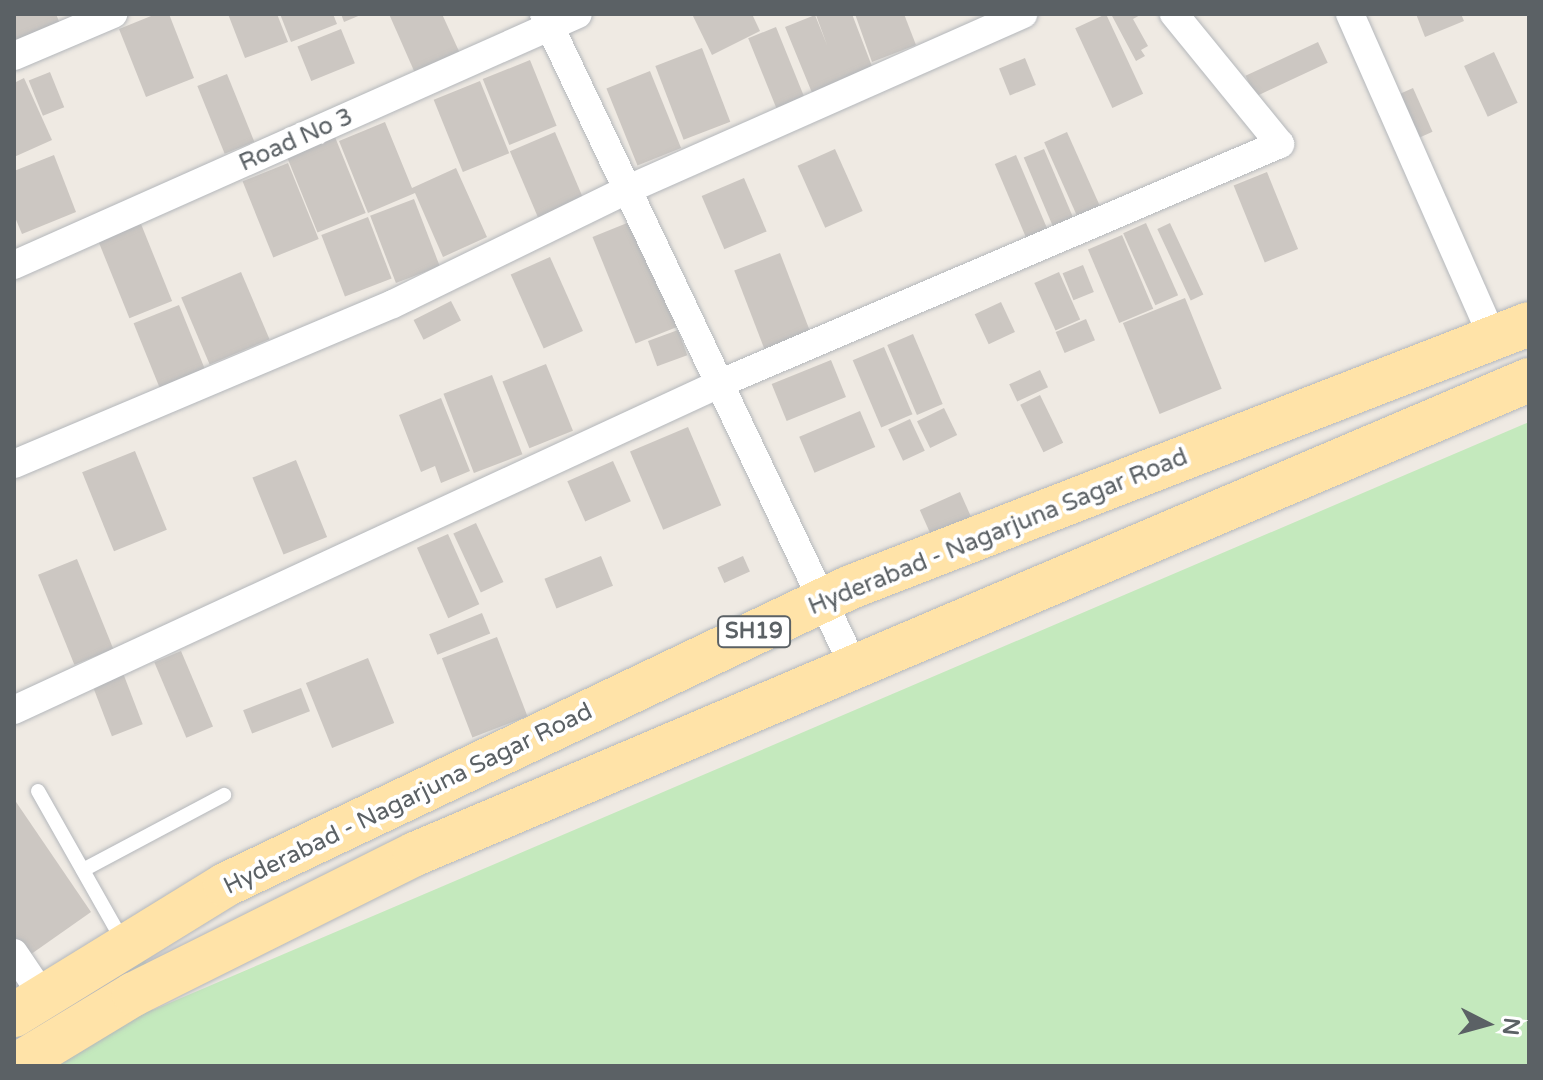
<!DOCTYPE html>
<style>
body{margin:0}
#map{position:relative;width:1543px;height:1080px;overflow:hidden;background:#efeae3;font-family:"Varela Round",sans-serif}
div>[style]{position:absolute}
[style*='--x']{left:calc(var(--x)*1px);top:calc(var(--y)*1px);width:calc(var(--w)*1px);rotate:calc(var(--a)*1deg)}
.green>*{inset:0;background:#c4e9bd}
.building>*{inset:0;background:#ccc7c2;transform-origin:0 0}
.roads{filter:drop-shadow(0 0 2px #b4b7bb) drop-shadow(0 0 2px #b4b7bb)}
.lane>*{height:14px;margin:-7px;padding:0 7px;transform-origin:7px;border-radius:7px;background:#fff}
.street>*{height:28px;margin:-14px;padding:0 14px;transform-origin:14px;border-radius:14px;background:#fff}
.primary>*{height:44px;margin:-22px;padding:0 22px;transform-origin:22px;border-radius:22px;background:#ffe3a8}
span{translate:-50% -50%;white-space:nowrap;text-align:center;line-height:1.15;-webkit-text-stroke:8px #fff;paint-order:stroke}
.shield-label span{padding:2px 6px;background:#fff;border:2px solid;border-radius:6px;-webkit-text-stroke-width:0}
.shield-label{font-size:22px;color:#5b6165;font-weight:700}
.street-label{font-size:24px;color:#5b6165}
.frame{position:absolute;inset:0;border:16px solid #5b6165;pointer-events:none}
.north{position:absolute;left:1447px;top:984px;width:80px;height:80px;-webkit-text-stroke:6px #fff;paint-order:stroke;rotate:96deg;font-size:22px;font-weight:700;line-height:32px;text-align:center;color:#5b6165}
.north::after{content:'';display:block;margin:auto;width:28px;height:36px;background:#5b6165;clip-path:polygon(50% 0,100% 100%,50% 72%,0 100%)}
</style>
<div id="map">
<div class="green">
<i style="clip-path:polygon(1529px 422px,1529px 1066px,14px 1066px,14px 1045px,144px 953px,153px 1010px)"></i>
</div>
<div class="building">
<i style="clip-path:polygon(14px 14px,56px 14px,62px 29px,17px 48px)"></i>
<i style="clip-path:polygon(156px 14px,169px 14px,194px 78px,146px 97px,119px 29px)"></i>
<i style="clip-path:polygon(228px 14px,277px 14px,288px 42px,245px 58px)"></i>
<i style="clip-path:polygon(280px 14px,333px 14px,337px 24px,291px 42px)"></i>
<i style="clip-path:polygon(341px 14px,363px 14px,344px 22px)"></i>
<i style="clip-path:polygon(389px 14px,442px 14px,463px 60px,418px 80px)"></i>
<i style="clip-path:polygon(692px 14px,752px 14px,760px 31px,712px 55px)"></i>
<i style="clip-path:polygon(852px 14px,873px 69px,815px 100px,785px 27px,815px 15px,827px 45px,816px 15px)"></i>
<i style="clip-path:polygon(855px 14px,904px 14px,916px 45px,872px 62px)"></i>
<i style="left:1106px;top:14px;width:88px;height:34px;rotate:65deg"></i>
<i style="clip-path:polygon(1111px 14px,1142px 14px,1133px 19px,1148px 46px,1141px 50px,1145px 56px,1136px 61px)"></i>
<i style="clip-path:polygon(1416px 14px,1461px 14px,1464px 21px,1425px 37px)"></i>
<i style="left:776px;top:27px;width:80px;height:30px;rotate:68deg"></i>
<i style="left:341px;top:29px;width:37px;height:47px;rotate:68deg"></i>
<i style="left:1318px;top:42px;width:23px;height:80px;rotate:65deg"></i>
<i style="left:702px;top:48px;width:79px;height:50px;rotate:69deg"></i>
<i style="left:1494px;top:52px;width:56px;height:33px;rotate:65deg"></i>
<i style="left:1025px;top:58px;width:29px;height:28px;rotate:68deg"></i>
<i style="left:530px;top:60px;width:71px;height:51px;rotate:68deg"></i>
<i style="left:650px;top:71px;width:83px;height:47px;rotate:68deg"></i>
<i style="left:50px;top:72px;width:38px;height:23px;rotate:68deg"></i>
<i style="left:227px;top:74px;width:73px;height:32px;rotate:68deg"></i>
<i style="clip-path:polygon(24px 78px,52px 140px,14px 157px,14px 83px)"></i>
<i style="left:480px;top:81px;width:78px;height:50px;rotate:68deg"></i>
<i style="left:1413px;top:88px;width:48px;height:22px;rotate:66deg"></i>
<i style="clip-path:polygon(385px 122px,412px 188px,456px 168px,487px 237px,443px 257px,415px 193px,368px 213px,339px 141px)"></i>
<i style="left:555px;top:132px;width:81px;height:49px;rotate:67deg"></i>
<i style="left:1067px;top:132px;width:85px;height:25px;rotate:66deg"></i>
<i style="left:335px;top:137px;width:82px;height:52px;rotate:68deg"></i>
<i style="left:835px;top:149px;width:68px;height:41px;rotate:66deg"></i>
<i style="left:1044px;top:149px;width:78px;height:22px;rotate:67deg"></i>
<i style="clip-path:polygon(54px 155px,76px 212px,22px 234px,14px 215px,14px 171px)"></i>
<i style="left:1016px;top:155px;width:83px;height:23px;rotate:67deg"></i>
<i style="left:288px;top:163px;width:82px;height:49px;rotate:68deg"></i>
<i style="left:1267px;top:172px;width:83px;height:36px;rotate:68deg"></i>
<i style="left:744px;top:178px;width:58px;height:46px;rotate:67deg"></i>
<i style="left:414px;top:199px;width:72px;height:47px;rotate:69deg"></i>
<i style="left:368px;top:217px;width:66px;height:50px;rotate:69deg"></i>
<i style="left:637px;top:219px;width:115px;height:48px;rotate:68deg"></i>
<i style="left:1146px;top:223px;width:79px;height:25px;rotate:66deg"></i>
<i style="left:1170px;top:223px;width:79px;height:14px;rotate:65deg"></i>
<i style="left:141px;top:224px;width:83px;height:46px;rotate:68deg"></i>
<i style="left:1122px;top:235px;width:80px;height:37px;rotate:67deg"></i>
<i style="left:780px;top:253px;width:88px;height:49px;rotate:69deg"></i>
<i style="left:550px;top:257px;width:81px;height:43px;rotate:66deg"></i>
<i style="left:1083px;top:265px;width:29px;height:22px;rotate:68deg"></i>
<i style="left:241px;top:272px;width:73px;height:65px;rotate:67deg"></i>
<i style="left:1059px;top:272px;width:52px;height:27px;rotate:66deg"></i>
<i style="left:1185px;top:298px;width:98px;height:67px;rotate:68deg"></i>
<i style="left:451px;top:301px;width:22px;height:42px;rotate:63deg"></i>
<i style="left:1001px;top:302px;width:33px;height:29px;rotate:65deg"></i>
<i style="left:179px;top:305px;width:76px;height:49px;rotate:68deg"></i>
<i style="left:1086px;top:319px;width:23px;height:33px;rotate:67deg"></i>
<i style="left:678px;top:330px;width:27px;height:32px;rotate:70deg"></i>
<i style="left:913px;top:334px;width:76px;height:28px;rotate:67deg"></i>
<i style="left:884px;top:347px;width:73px;height:34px;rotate:67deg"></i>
<i style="left:831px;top:360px;width:40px;height:64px;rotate:68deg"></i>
<i style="left:546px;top:364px;width:72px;height:47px;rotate:68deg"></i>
<i style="left:1040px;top:370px;width:19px;height:34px;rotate:65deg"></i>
<i style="left:492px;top:375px;width:85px;height:52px;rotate:69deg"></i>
<i style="left:1040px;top:395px;width:53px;height:22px;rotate:64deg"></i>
<i style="clip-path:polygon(441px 398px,470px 471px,441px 483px,435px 466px,421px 472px,399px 415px)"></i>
<i style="left:944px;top:408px;width:30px;height:30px;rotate:64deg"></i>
<i style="left:860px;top:411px;width:39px;height:66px;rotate:67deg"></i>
<i style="left:910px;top:419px;width:35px;height:24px;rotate:65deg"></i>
<i style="left:688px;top:427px;width:85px;height:63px;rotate:67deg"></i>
<i style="left:135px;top:451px;width:85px;height:57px;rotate:68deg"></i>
<i style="left:296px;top:460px;width:83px;height:47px;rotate:68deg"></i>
<i style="left:613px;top:461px;width:44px;height:50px;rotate:66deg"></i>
<i style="left:960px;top:492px;width:30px;height:44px;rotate:66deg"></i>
<i style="left:476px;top:523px;width:65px;height:25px;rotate:65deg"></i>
<i style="left:448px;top:534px;width:77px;height:34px;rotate:66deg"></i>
<i style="left:601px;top:556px;width:32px;height:61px;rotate:68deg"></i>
<i style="left:743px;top:556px;width:17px;height:28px;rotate:66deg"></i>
<i style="left:77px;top:559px;width:97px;height:42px;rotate:68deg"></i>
<i style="left:482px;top:613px;width:22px;height:57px;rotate:68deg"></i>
<i style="left:497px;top:637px;width:85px;height:59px;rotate:69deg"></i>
<i style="left:181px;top:651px;width:82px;height:29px;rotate:67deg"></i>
<i style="left:368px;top:658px;width:70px;height:67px;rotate:68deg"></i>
<i style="left:123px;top:673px;width:55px;height:33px;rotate:69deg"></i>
<i style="left:301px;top:688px;width:25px;height:62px;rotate:69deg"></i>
<i style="clip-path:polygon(14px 799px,91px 912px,27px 957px,14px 939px)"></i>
</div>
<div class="roads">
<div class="lane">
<i style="--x:38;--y:791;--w:172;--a:60.5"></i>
<i style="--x:83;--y:870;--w:160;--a:-28"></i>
</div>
<div class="street">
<i style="--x:544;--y:14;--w:723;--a:64.6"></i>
<i style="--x:1350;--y:14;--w:354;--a:66.2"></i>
<i style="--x:14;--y:56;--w:108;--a:-23"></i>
<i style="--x:14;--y:265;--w:617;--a:-23.99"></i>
<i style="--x:14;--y:464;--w:411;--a:-22.9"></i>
<i style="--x:393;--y:304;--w:265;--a:-26"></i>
<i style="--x:631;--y:188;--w:429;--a:-23.9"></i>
<i style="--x:14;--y:710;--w:779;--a:-24.82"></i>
<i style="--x:721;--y:383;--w:608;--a:-23.15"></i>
<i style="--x:1280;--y:144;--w:168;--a:-129.2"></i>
<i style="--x:14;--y:953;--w:55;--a:56"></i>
</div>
<div class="primary">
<i style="--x:14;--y:1015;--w:248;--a:-31.6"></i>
<i style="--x:225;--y:885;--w:693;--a:-25.46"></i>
<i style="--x:851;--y:587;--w:727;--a:-21.2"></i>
<i style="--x:15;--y:1066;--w:139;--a:-31.2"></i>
<i style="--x:134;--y:994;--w:314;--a:-26.5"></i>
<i style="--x:415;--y:854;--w:1211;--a:-23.05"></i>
</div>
</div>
<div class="shield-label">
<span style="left:754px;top:632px">SH19</span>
</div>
<div class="street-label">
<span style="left:296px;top:140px;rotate:-24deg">Road No 3</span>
<span style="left:998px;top:532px;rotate:-22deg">Hyderabad - Nagarjuna Sagar Road</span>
<span style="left:408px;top:799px;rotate:-26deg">Hyderabad - Nagarjuna Sagar Road</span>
</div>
<div class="frame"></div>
<div class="north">N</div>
</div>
